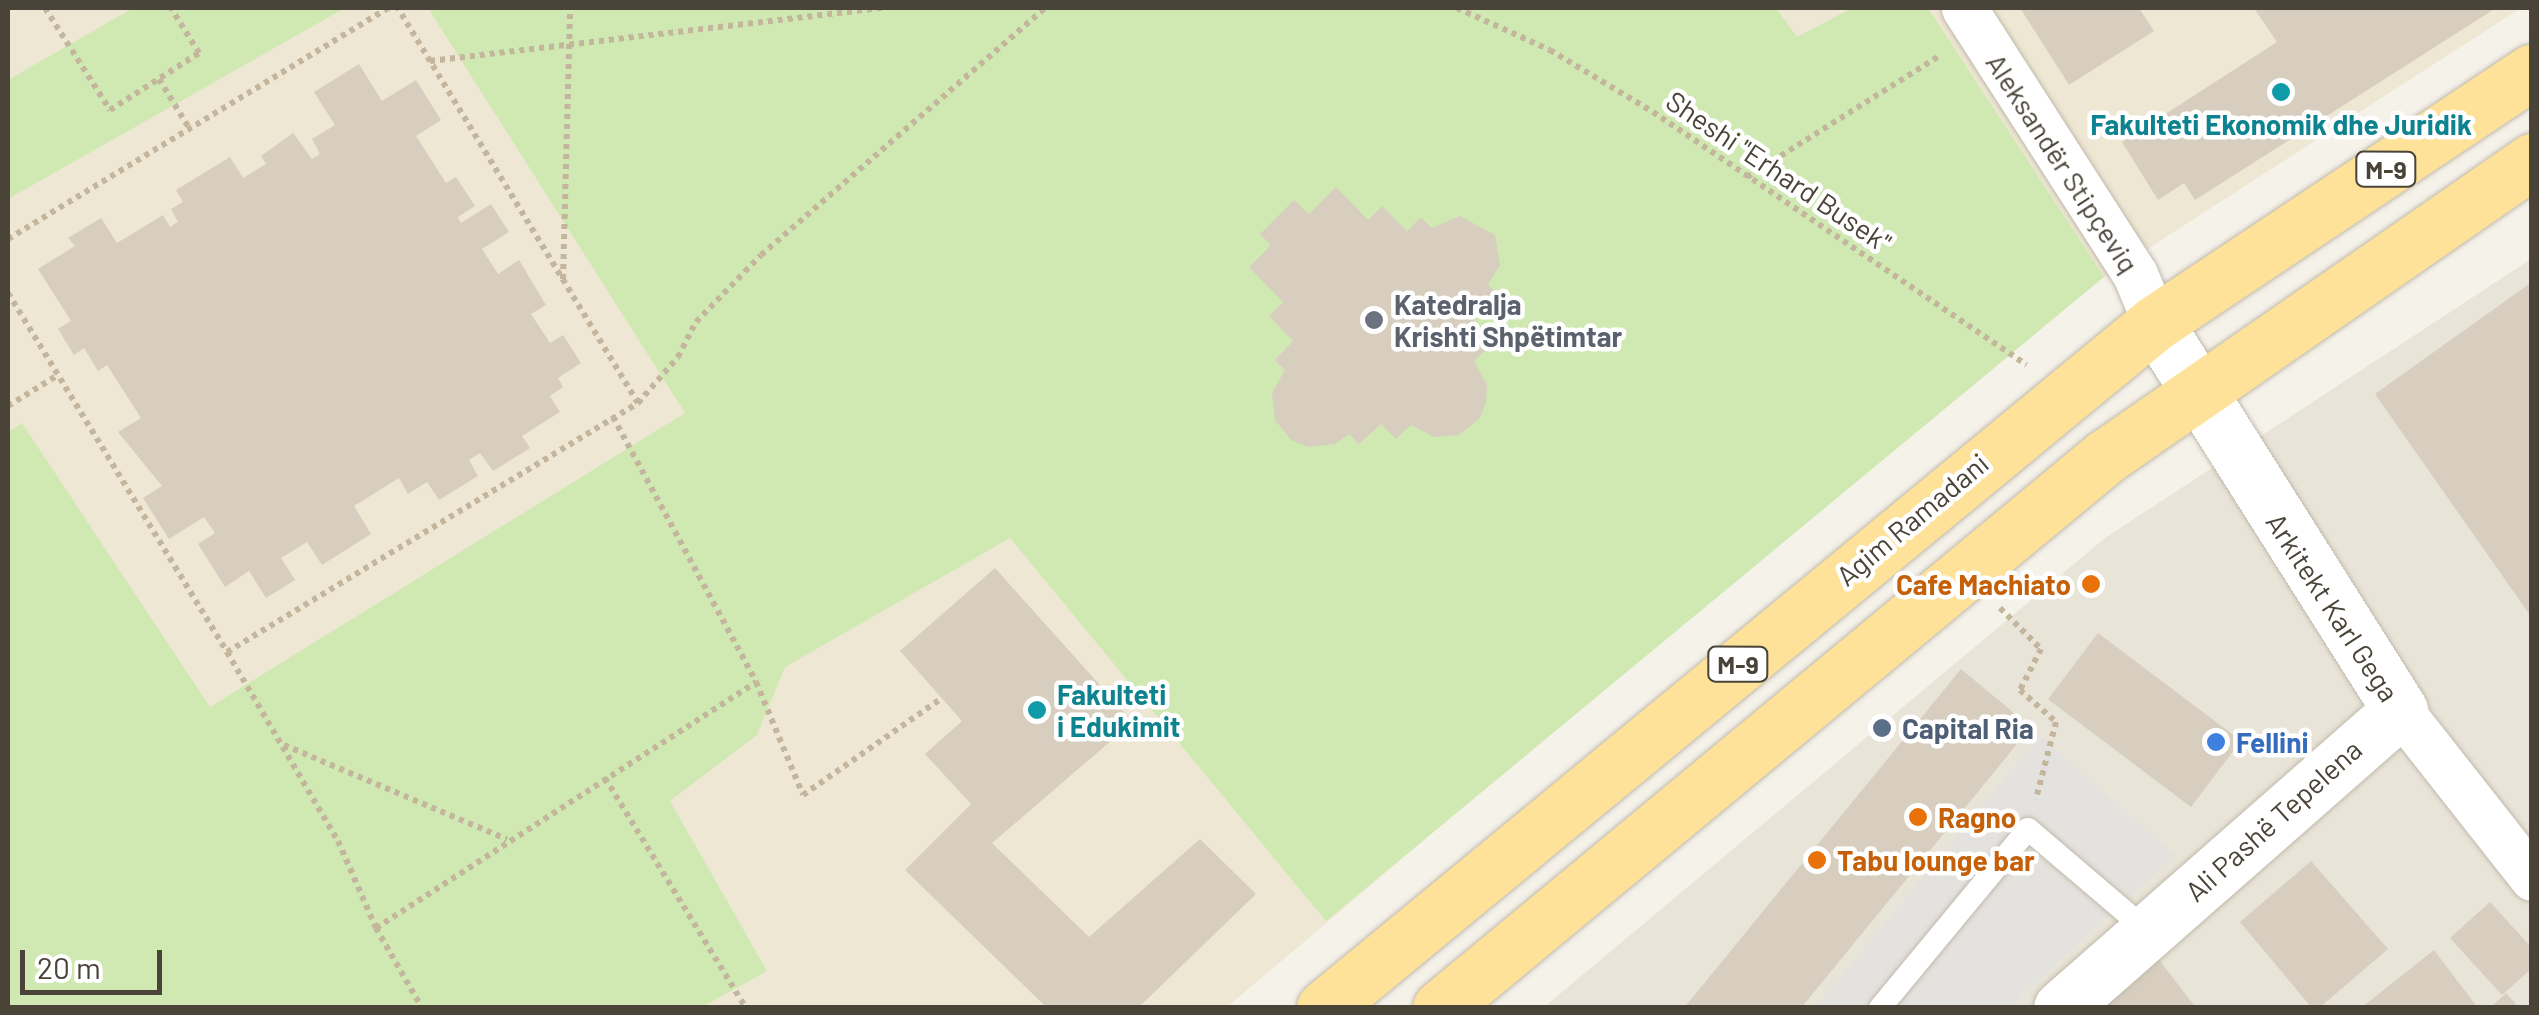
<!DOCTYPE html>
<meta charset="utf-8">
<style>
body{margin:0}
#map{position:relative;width:2539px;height:1015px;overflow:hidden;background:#f5f2ea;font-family:Barlow,sans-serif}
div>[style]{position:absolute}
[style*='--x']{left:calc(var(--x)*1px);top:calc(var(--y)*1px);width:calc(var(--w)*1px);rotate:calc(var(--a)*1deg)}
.residential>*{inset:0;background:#e9e4d8}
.education>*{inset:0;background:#eee7d4}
.green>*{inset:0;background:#d0e9b3}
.parking>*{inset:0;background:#e4e2de}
.building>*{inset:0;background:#d7cebf;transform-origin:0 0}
.path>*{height:6px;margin-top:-3px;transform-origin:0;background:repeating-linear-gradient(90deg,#c3b69d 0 5px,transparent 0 10px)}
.roads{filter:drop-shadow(0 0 2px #c1baac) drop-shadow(0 0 2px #c1baac)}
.service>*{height:22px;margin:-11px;padding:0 11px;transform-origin:11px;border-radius:11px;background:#fff}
.minor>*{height:45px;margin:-22.5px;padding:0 22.5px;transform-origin:22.5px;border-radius:22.5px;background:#fff}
.tertiary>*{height:55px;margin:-27.5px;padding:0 27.5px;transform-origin:27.5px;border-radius:27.5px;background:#fff}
.primary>*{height:55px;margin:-27.5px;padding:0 27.5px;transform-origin:27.5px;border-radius:27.5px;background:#fee29a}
.dots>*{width:28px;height:28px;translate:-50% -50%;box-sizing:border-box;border:5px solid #fff;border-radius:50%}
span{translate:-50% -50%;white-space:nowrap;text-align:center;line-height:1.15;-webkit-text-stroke:9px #fff;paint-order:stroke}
.shield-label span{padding:2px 8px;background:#fff;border:2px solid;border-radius:8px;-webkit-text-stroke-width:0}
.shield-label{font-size:25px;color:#494338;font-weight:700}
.culture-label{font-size:28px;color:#0d838f;font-weight:700}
.left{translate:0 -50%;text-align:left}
.street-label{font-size:28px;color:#494338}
.worship-label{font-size:28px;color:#5b616d;font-weight:700}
.food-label{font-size:28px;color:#c56008;font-weight:700}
.right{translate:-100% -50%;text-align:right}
.service-label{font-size:28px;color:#4e5e75;font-weight:700}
.shop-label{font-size:28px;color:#366cbe;font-weight:700}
.frame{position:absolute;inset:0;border:10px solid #494338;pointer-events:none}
.scale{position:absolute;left:20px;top:950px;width:142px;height:45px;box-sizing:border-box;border:5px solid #494338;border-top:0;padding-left:12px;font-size:30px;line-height:35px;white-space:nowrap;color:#494338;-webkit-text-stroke:8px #fff;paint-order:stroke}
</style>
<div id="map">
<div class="residential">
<i style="clip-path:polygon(2531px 259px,2531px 1007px,1543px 1008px,2105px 538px)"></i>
</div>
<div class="education">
<i style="clip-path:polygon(8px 8px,2521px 8px,2104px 277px,1740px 572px,1226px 1008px,8px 1007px)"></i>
</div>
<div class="green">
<i style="clip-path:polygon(133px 8px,345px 8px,8px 199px,8px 80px)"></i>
<i style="clip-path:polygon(428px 8px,1776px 8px,1797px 37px,1852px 8px,1928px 8px,2104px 277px,1326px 921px,1010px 538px,785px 667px,757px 735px,670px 801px,767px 971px,702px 1007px,8px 1007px,8px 432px,22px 423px,210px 707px,685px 413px)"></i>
</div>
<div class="parking">
<i style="clip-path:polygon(2040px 736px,2175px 855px,2009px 1007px,1815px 1008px)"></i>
</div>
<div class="building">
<i style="clip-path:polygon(2020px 8px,2139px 8px,2154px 31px,2069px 85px)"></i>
<i style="clip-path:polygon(2254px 8px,2496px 8px,2195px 200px,2184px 183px,2158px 200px,2122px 142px,2277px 42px)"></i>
<i style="clip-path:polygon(359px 64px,382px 101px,416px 80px,441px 120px,416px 136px,446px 183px,456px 177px,475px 206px,458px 217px,461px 223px,491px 204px,509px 232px,482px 249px,498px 274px,519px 260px,546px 305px,531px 314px,550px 343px,563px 335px,581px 363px,558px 378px,563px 387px,550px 396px,560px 412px,522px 436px,530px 448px,493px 471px,480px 453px,469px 460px,478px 476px,439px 500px,427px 482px,408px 494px,399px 478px,354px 506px,371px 534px,322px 565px,307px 542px,281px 558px,295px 580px,266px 598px,249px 571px,225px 587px,198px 544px,215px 533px,204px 517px,169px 539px,143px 498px,162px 486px,118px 432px,141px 418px,107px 365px,98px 371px,84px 348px,74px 355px,58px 329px,71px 321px,38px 269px,75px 246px,68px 238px,101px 218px,117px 243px,163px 215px,170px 227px,178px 222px,171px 209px,183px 202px,176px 190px,230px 157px,243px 178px,266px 164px,261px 156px,293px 133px,312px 159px,320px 154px,312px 139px,335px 125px,314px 92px)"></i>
<i style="clip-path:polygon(1336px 187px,1368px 220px,1382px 206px,1407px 231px,1421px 217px,1432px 228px,1460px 216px,1495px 235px,1500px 265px,1488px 285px,1499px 296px,1470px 325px,1490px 346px,1474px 361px,1487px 385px,1486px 402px,1480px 418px,1459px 435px,1434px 437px,1411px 425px,1396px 439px,1381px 424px,1359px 444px,1349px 434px,1335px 444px,1308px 447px,1291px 440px,1275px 420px,1272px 393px,1285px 370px,1275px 360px,1293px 341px,1269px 316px,1283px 302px,1249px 267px,1271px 245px,1260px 234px,1294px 200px,1309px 214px)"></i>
<i style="clip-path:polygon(2532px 282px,2532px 618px,2375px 394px)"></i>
<i style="clip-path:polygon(995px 568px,1133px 722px,992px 843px,1089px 937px,1200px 839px,1256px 894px,1138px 1008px,1047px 1008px,905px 870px,971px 804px,925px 754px,962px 721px,900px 651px)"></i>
<i style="left:2098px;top:633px;width:179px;height:83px;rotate:37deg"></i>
<i style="clip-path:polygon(1961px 669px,2031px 727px,1801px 1008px,1684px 1008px)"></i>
<i style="clip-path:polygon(2311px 861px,2388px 949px,2319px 1008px,2312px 1008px,2240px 922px)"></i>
<i style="clip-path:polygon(2490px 902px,2532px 948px,2532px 968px,2502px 995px,2450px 938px)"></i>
<i style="clip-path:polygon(2434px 950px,2478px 1008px,2361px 1008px)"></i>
<i style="clip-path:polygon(2157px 957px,2196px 1008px,2093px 1008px)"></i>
<i style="clip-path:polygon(2506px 993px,2519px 1008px,2490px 1008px)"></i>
</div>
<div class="path">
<i style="--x:45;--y:8;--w:121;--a:57.5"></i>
<i style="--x:110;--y:110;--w:106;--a:-32.6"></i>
<i style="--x:199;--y:53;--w:53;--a:-121.9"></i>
<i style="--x:1457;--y:8;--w:102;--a:24.3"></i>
<i style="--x:1550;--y:50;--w:120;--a:31"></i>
<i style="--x:1653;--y:112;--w:451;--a:34.1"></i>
<i style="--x:430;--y:61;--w:456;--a:-6.7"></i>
<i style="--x:159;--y:79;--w:57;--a:58.5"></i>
<i style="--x:1747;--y:177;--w:229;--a:-32.2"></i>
<i style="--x:8;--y:239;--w:445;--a:-31.3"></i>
<i style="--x:563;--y:279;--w:271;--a:-88.5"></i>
<i style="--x:8;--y:293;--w:421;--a:58.6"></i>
<i style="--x:227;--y:652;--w:481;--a:-31.2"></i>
<i style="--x:638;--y:403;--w:462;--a:-121.3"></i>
<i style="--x:638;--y:403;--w:61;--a:-49"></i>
<i style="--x:678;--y:357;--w:39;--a:-63"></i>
<i style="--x:696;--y:322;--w:93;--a:-45.9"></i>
<i style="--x:761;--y:255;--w:376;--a:-41"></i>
<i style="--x:8;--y:406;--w:59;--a:-31.8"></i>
<i style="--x:613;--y:417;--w:301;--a:61.6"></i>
<i style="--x:756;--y:682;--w:122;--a:67.4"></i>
<i style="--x:803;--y:795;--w:169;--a:-34.9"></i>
<i style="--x:2000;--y:608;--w:58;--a:45"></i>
<i style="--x:2041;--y:649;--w:46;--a:117.1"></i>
<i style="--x:2020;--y:690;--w:48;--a:41.6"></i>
<i style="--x:2056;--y:722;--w:80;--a:104.6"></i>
<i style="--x:227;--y:652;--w:219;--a:59.6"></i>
<i style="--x:338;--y:841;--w:95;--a:66.4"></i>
<i style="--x:376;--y:928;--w:92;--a:60.1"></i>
<i style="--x:284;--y:745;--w:242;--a:22.9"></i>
<i style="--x:605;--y:778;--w:270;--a:58.5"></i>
<i style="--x:376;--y:928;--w:453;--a:-32.9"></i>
</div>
<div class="roads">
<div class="service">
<i style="--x:1880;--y:1008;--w:232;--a:-50.4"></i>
<i style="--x:2028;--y:829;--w:157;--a:40.4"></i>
</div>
<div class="minor">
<i style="--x:1964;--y:8;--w:316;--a:57.3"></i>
<i style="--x:2135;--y:274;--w:53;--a:67.8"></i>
<i style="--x:2400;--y:710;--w:214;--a:51.8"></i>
</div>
<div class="tertiary">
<i style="--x:2061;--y:1008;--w:451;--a:-41.3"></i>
<i style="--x:2400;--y:710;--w:458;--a:-122.3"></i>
</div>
<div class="primary">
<i style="--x:1324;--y:1008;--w:1077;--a:-39.5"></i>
<i style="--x:2155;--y:323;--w:453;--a:-33.7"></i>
<i style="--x:1440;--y:1008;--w:864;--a:-39.64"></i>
<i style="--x:2105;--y:457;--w:520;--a:-34.73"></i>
</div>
</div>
<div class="dots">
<i style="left:2281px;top:92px;background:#0f9aa8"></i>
<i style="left:1374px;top:320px;background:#6b7280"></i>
<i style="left:2091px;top:584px;background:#e8710a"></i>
<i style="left:1037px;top:710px;background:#0f9aa8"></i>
<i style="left:1882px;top:728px;background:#5c6f8a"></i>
<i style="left:2216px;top:742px;background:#3f7fe0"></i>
<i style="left:1918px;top:817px;background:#e8710a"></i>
<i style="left:1817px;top:860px;background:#e8710a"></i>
</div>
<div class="shield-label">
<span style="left:2386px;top:169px">M-9</span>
<span style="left:1738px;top:664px">M-9</span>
</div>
<div class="culture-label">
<span style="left:2281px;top:124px">Fakulteti Ekonomik dhe Juridik</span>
<span class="left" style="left:1057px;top:710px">Fakulteti<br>i Edukimit</span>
</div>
<div class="street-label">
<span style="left:2063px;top:163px;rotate:57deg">Aleksandër Stipçeviq</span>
<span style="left:1779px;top:171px;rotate:34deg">Sheshi "Erhard Busek"</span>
<span style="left:1912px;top:519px;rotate:-40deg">Agim Ramadani</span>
<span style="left:2333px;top:607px;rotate:57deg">Arkitekt Karl Gega</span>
<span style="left:2273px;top:820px;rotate:-42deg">Ali Pashë Tepelena</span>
</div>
<div class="worship-label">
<span class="left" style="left:1394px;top:320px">Katedralja<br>Krishti Shpëtimtar</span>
</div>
<div class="food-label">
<span class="right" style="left:2071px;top:584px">Cafe Machiato</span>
<span class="left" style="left:1938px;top:817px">Ragno</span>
<span class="left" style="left:1837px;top:860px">Tabu lounge bar</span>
</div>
<div class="service-label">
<span class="left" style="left:1902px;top:728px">Capital Ria</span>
</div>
<div class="shop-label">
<span class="left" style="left:2236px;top:742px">Fellini</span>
</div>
<div class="frame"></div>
<div class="scale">20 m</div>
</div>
